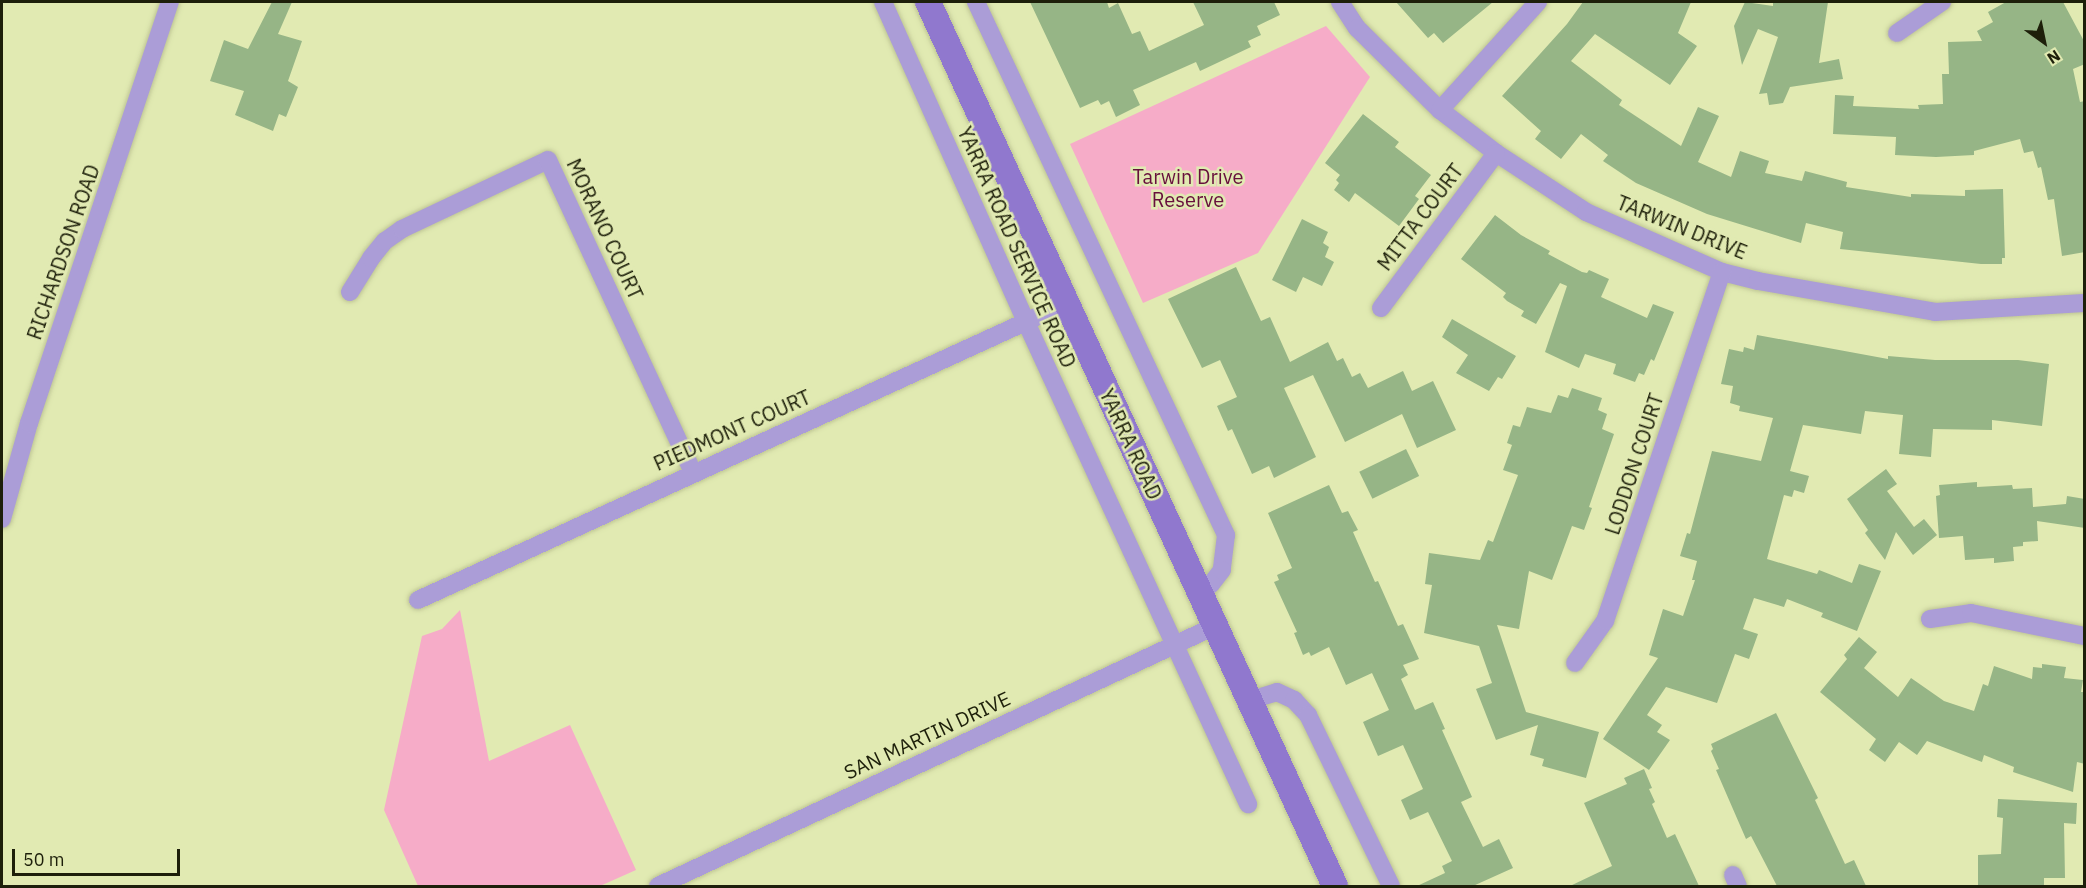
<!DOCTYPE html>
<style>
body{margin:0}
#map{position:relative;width:2086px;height:888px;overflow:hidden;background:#e1eab2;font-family:"IBM Plex Sans",sans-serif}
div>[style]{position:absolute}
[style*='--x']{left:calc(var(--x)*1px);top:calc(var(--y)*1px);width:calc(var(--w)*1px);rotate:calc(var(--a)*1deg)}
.green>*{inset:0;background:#f6acc8}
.building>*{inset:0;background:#96b586;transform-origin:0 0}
.roads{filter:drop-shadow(0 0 2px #bec594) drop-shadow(0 0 2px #bec594)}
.minor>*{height:18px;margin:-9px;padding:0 9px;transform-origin:9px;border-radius:9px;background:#ab9dd7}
.secondary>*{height:26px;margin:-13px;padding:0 13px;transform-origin:13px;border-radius:13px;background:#9078ce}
span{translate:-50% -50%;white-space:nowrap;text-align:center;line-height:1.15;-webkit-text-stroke:5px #e1eab2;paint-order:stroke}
.park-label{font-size:20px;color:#670f3c}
.street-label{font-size:20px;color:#1d1f0a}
.frame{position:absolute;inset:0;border:3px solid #1d1f0a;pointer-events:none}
.north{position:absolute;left:2014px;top:12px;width:60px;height:60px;-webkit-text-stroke:4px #e1eab2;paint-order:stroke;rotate:147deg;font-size:16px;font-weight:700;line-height:24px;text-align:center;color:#1d1f0a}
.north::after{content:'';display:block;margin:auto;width:21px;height:27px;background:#1d1f0a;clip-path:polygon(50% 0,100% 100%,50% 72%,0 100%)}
.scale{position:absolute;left:12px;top:849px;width:168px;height:27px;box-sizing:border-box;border:3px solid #1d1f0a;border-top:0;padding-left:8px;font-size:18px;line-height:21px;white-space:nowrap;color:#1d1f0a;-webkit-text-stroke:4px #e1eab2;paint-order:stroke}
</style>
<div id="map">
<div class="green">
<i style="clip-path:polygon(1326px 26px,1370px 77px,1258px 253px,1143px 303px,1070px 144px)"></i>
<i style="clip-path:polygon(460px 610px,489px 761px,570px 725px,636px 870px,600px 886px,418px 886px,384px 810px,422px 636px,442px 629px)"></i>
</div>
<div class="building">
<i style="clip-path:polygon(272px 2px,292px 2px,278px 34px,302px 41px,288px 81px,298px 87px,286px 117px,279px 114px,273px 131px,235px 115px,244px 91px,210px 81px,224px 40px,248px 49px)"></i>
<i style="clip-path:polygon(1030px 2px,1107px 2px,1109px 8px,1118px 3px,1132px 34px,1140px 31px,1149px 51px,1204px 25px,1193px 2px,1274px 2px,1280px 15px,1257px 26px,1261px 35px,1248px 41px,1251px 47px,1200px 71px,1196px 62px,1133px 90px,1140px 105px,1116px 117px,1109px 101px,1101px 105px,1098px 100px,1080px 108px)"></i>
<i style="clip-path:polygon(1396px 2px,1493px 2px,1443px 43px,1434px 33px,1428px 38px)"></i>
<i style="clip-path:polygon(1583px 2px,1691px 2px,1678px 33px,1697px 46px,1670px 85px,1595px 34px,1571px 61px,1622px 100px,1619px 105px,1681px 146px,1698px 107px,1719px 116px,1698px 162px,1731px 177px,1740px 151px,1769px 161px,1765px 173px,1802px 181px,1805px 171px,1847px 182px,1846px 187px,1911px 197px,1911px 194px,1965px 196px,1965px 190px,2003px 189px,2005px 258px,2002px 258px,2002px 264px,1981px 264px,1840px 249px,1843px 232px,1806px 223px,1801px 243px,1707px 214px,1636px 183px,1603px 161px,1608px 155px,1581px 134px,1561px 159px,1535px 139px,1541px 131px,1502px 96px,1567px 24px)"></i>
<i style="clip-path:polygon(1745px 2px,1773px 6px,1773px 2px,1828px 2px,1819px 63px,1839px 59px,1843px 79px,1790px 87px,1783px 103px,1769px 105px,1767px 93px,1759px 94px,1778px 37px,1758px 29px,1742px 65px,1734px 26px)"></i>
<i style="clip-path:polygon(2006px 2px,2063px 2px,2085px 43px,2085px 64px,2073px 69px,2080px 102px,2085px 101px,2085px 252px,2062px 256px,2054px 199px,2048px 200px,2041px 167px,2038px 168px,2033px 151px,2024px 153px,2020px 139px,1974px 151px,1974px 155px,1936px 157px,1895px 155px,1896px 137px,1833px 134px,1835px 95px,1854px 96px,1853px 106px,1919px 109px,1918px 105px,1943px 104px,1942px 74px,1949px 74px,1948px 42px,1982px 41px,1977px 31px,1993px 22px,1988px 12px)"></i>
<i style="clip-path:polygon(1363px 114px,1399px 142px,1395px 147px,1431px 175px,1415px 196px,1419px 199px,1399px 226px,1355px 193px,1349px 202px,1334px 190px,1339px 183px,1336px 180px,1340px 175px,1325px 163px)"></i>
<i style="clip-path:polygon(1495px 215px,1521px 235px,1550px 251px,1548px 254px,1582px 272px,1587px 273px,1589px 270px,1609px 279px,1601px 297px,1647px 318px,1653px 304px,1674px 312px,1654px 361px,1651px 359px,1644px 375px,1639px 373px,1635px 382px,1613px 374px,1616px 364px,1585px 354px,1579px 368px,1545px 352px,1567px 286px,1560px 283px,1536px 324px,1521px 316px,1524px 311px,1507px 301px,1503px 297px,1506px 293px,1461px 259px)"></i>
<i style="clip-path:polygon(1302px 219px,1328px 232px,1323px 243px,1329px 247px,1325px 257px,1334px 262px,1322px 286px,1303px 277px,1296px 292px,1272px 280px)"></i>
<i style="clip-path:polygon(1236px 267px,1261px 321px,1270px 317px,1290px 362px,1328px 342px,1337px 361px,1343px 358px,1352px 377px,1360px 373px,1368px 388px,1403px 371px,1412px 391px,1433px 381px,1456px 430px,1417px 448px,1402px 414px,1345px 442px,1313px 375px,1284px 388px,1316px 457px,1274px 478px,1269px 466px,1252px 474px,1232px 429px,1228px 431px,1217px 406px,1237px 397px,1220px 360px,1202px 368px,1168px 299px)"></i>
<i style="clip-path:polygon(1452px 319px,1516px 356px,1502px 379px,1498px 377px,1489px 391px,1456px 373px,1468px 355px,1442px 337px)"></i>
<i style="clip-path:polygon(1757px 335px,1888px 359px,1888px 356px,1935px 360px,2018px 360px,2049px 364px,2042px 426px,1992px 420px,1992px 430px,1933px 429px,1931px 457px,1899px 454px,1903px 415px,1865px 411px,1861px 434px,1803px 425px,1790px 471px,1809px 476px,1804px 493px,1794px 490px,1792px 497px,1784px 495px,1767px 559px,1817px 574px,1819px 570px,1852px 583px,1859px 564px,1881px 571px,1857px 631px,1821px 617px,1823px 613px,1787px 599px,1784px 607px,1754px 598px,1743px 629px,1758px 634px,1749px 659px,1735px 654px,1717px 703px,1666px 687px,1647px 715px,1662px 725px,1657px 732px,1670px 740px,1649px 770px,1603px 739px,1658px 658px,1649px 655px,1663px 609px,1683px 616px,1695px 580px,1692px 580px,1697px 561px,1680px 556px,1687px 533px,1690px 534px,1712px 451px,1761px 461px,1773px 418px,1739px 411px,1740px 406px,1730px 403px,1733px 386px,1721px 384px,1729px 349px,1743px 352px,1744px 347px,1754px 350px)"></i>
<i style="clip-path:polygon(1572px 388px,1602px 398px,1598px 410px,1607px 414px,1602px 429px,1614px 434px,1589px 507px,1592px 508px,1584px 530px,1572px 526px,1552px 580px,1529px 571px,1519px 629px,1497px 625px,1526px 712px,1599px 732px,1586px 778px,1542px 766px,1544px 759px,1530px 755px,1538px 725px,1496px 740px,1476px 689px,1492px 683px,1479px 646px,1424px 633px,1432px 585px,1425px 584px,1429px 553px,1480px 560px,1488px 540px,1493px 542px,1518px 475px,1503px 470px,1512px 445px,1507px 443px,1513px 425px,1520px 427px,1527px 407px,1551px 413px,1558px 395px,1568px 398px)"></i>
<i style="left:1406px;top:449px;width:30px;height:52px;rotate:64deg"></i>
<i style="clip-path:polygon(1886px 469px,1897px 484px,1887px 491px,1914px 527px,1924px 519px,1937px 535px,1913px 555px,1896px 532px,1885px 560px,1865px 533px,1868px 530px,1847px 499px)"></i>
<i style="clip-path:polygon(1977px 482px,1977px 487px,2012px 485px,2013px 489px,2032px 488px,2033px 507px,2066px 504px,2067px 496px,2085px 499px,2085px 528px,2037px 521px,2038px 541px,2023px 542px,2023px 546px,2013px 547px,2014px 561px,1994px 563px,1994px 558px,1965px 560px,1963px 536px,1939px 538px,1936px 496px,1940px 495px,1939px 485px)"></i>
<i style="clip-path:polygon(1329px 485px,1342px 513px,1348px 511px,1358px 530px,1353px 532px,1375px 582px,1378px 581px,1398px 626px,1403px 624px,1419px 659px,1403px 665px,1408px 675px,1401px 679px,1415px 710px,1433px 702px,1445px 729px,1442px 730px,1472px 797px,1461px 802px,1483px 847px,1499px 839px,1513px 868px,1473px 886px,1417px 886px,1445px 873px,1442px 866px,1452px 861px,1428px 812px,1410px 820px,1401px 800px,1423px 789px,1403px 745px,1378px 756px,1363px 722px,1389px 710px,1372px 673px,1346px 685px,1329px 647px,1311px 656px,1309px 652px,1303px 655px,1294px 633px,1297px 632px,1274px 582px,1279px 580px,1277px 575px,1292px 568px,1268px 513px)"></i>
<i style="clip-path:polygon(1859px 637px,1877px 652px,1864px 668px,1898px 697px,1911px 678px,1944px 701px,1974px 711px,1983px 684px,1988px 686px,1994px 666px,2032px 679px,2033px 667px,2042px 668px,2042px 664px,2066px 667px,2064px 678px,2083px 680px,2081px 692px,2085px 692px,2085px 764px,2077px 762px,2073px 792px,2013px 772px,2014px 767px,1984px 755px,1982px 762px,1927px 741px,1917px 755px,1899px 742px,1885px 762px,1869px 750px,1876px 739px,1820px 692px,1847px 659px,1844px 655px)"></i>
<i style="clip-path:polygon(1776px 713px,1818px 798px,1815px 800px,1845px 864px,1854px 860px,1866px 886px,1777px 886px,1751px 836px,1746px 839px,1716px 770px,1719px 769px,1711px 751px,1713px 749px,1711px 744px)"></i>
<i style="clip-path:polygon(1644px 769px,1652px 788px,1649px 789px,1655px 802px,1652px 804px,1667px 838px,1675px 834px,1699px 886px,1570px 886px,1612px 866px,1584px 803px,1627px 784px,1624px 778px)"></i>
<i style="clip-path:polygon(1998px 799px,2077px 803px,2076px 824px,2064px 823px,2065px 878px,2044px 878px,2044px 886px,1978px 886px,1978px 855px,2001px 854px,2003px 818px,1997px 817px)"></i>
</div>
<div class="roads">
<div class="minor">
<i style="--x:883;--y:2;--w:350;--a:65.9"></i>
<i style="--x:1026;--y:322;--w:531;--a:65.27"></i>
<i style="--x:976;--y:2;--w:589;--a:64.87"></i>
<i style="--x:1226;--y:535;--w:35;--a:97"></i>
<i style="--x:1222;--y:570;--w:18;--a:128"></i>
<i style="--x:1211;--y:584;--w:15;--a:143"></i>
<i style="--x:1340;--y:2;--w:31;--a:57"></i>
<i style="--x:1357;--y:28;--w:117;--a:44.7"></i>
<i style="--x:1440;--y:110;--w:71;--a:37.5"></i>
<i style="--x:1496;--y:153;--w:108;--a:33.2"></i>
<i style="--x:1586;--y:212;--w:149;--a:23.8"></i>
<i style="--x:1722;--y:272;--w:37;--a:14"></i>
<i style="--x:1758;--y:281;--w:180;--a:9.9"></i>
<i style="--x:1935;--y:312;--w:149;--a:-3.5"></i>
<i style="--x:1897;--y:33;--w:55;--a:-34.6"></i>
<i style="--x:1440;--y:110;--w:146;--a:-47.8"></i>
<i style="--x:350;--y:292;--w:40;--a:-58"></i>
<i style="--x:371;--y:258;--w:22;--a:-51"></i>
<i style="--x:385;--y:241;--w:21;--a:-35"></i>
<i style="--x:402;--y:229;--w:161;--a:-25.3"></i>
<i style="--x:548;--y:160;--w:344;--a:65.1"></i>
<i style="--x:1381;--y:308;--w:193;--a:-53.4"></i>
<i style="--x:2;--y:519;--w:100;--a:-74.3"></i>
<i style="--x:29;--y:423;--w:444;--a:-71.5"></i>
<i style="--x:418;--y:600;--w:714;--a:-24.59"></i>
<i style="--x:1930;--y:619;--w:41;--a:-8.3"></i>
<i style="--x:1971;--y:613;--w:115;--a:11.5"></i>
<i style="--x:1575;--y:663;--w:52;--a:-54.5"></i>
<i style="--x:1605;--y:621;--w:368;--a:-71.5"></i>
<i style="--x:1251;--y:700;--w:27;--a:-17"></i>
<i style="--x:1277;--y:692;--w:19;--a:25"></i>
<i style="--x:1294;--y:700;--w:21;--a:47"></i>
<i style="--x:1308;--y:715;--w:190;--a:64.1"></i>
<i style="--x:1733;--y:875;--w:12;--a:66"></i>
<i style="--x:658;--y:886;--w:615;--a:-25.02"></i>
</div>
<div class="secondary">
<i style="--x:928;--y:2;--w:973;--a:65.28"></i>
</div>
</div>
<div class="park-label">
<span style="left:1188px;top:188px">Tarwin Drive<br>Reserve</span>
</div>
<div class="street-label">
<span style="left:1420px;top:217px;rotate:-53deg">MITTA COURT</span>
<span style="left:1682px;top:227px;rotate:22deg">TARWIN DRIVE</span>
<span style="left:605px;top:229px;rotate:65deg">MORANO COURT</span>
<span style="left:1017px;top:247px;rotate:66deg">YARRA ROAD SERVICE ROAD</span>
<span style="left:63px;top:252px;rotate:-71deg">RICHARDSON ROAD</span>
<span style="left:732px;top:430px;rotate:-24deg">PIEDMONT COURT</span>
<span style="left:1131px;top:444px;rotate:65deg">YARRA ROAD</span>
<span style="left:1634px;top:464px;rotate:-72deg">LODDON COURT</span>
<span style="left:927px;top:735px;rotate:-25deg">SAN MARTIN DRIVE</span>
</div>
<div class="frame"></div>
<div class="north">N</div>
<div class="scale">50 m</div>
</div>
